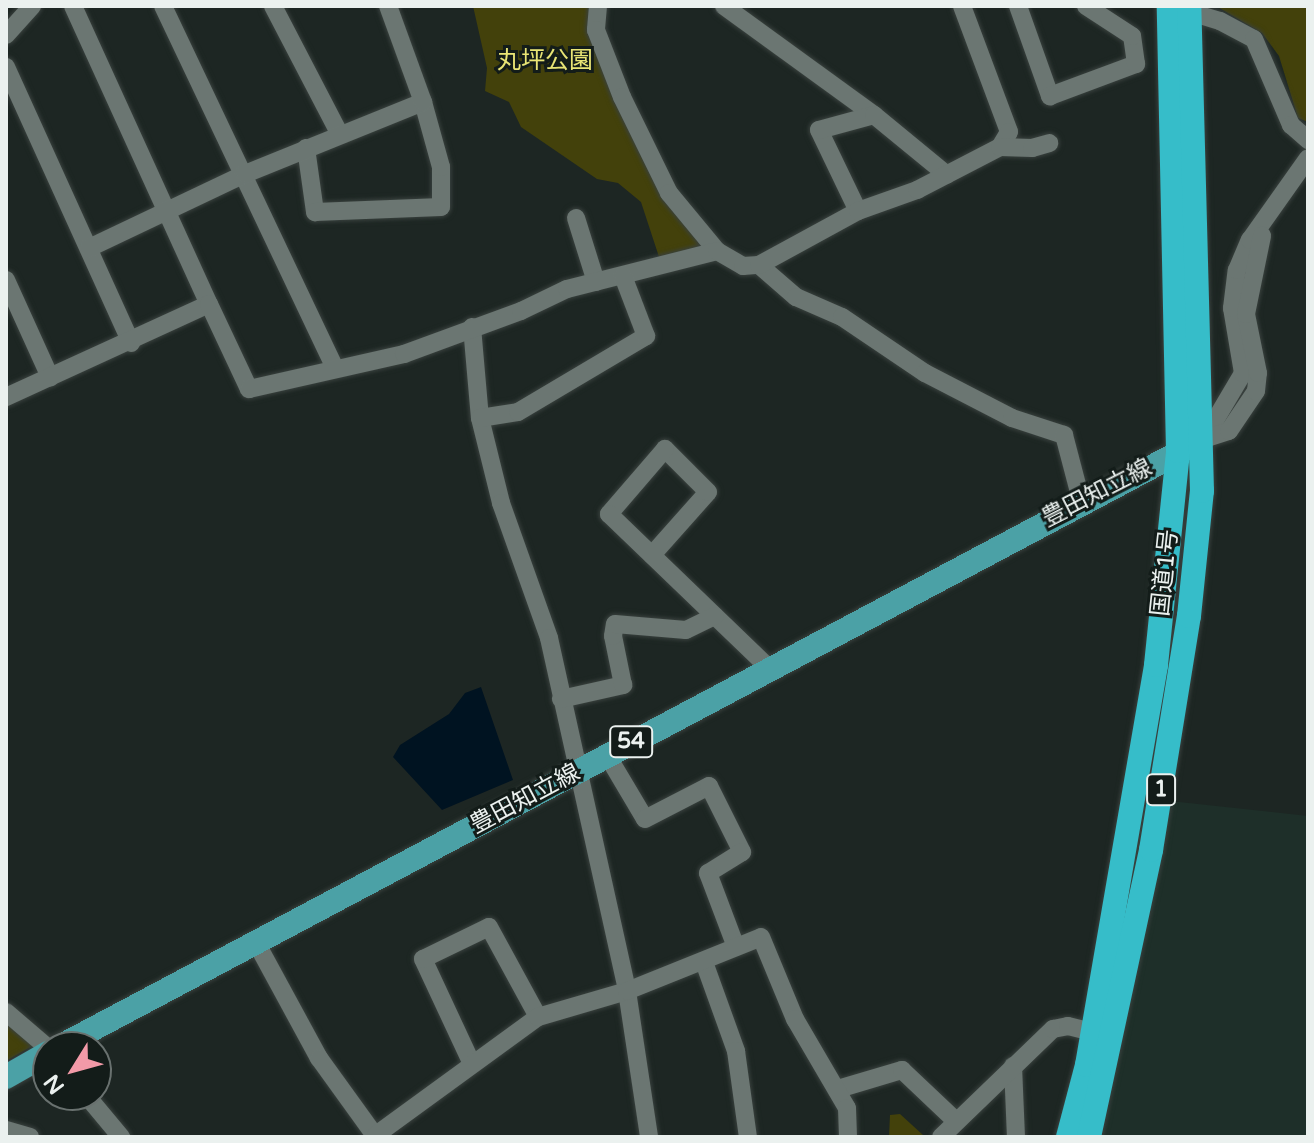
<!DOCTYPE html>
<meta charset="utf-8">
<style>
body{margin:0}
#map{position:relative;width:1314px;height:1143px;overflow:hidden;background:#1d2623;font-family:"Varela Round","Noto Sans JP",sans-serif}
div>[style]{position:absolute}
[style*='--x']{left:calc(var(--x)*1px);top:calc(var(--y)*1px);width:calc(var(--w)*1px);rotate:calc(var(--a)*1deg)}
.built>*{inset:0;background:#1e2f29}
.green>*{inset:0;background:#43410b}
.water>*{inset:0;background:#001321}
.roads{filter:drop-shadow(0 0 2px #39413e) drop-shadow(0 0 2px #39413e)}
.minor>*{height:18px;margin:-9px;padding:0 9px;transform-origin:9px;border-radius:9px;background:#6b7672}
.major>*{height:24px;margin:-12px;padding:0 12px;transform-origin:12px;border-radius:12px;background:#4ba1a6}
.highway>*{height:24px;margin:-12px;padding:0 12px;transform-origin:12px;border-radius:12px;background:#36bdc9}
span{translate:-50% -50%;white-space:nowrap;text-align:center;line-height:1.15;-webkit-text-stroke:6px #131c19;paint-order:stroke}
.shield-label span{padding:2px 6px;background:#131c19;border:2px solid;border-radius:6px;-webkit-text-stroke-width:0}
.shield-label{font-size:22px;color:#ebf1ef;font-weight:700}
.park-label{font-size:24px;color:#e9e575}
.street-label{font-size:24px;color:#ebf1ef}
.frame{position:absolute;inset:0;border:8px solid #ebf1ef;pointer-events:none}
.north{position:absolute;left:32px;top:1031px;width:80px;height:80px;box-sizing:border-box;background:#131c19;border:2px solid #69716f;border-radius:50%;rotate:233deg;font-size:22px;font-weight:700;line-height:32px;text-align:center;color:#ebf1ef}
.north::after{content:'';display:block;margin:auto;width:28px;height:36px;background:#f39aa8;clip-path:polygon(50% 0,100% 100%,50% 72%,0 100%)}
</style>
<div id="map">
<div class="built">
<i style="clip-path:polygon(1170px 801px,1308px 816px,1308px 1137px,1101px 1137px)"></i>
</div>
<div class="green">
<i style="clip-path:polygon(473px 6px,594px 6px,618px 100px,712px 248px,661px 263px,641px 202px,618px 183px,597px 179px,521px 127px,509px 102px,485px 91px,487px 68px)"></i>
<i style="clip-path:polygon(1216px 6px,1308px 6px,1308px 122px,1298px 118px,1279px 56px,1262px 33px)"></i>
<i style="clip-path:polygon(10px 1023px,34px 1045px,6px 1061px,6px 1027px)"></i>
<i style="clip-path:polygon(900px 1114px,923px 1135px,922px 1137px,889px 1137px,890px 1115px)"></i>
</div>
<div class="water">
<i style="clip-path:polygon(481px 687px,513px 780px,442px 810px,393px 757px,400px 745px,449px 714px,465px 693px)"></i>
</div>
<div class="roads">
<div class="minor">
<i style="--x:73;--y:6;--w:328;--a:65.5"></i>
<i style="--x:163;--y:6;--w:401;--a:64.6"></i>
<i style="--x:273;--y:6;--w:143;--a:62.5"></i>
<i style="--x:598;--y:6;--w:24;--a:95"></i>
<i style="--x:596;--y:30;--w:72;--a:68.8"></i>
<i style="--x:622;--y:97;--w:107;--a:63.9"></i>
<i style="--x:669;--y:193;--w:75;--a:50.4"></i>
<i style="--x:724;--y:6;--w:185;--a:36"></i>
<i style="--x:962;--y:6;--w:134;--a:69.5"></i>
<i style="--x:1009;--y:132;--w:17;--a:121"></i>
<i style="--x:1018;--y:6;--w:96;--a:70.4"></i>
<i style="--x:1050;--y:96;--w:92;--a:-20.4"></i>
<i style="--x:1136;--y:64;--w:28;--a:-98"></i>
<i style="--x:1132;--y:36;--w:55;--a:-146.9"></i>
<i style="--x:1180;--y:9;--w:42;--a:16.7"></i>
<i style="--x:1220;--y:21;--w:38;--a:28"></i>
<i style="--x:1254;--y:39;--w:94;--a:66.7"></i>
<i style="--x:1291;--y:125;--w:23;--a:41"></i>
<i style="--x:6;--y:35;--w:39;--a:-48"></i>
<i style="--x:6;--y:67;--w:303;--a:65.6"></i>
<i style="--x:306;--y:148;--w:65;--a:82"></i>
<i style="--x:315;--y:212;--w:126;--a:-2.3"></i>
<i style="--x:441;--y:207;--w:40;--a:-90"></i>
<i style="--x:441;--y:167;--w:67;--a:-105.5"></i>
<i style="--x:858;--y:211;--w:90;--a:-115.7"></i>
<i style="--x:819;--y:130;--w:57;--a:-15.3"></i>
<i style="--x:874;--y:115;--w:94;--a:39.4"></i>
<i style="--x:576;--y:218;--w:67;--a:72.6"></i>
<i style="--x:89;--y:248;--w:173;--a:-25.4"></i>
<i style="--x:245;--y:174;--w:192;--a:-22"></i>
<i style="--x:423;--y:102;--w:102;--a:-110"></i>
<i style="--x:759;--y:265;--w:49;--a:40.9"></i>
<i style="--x:796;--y:297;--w:50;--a:23.5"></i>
<i style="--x:842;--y:317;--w:100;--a:34"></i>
<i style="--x:925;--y:373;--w:98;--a:27.3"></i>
<i style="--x:1012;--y:418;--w:55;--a:18.1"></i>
<i style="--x:1064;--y:435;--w:67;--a:75.3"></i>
<i style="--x:6;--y:280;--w:107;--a:65.6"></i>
<i style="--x:472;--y:327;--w:91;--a:85"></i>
<i style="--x:480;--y:418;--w:88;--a:76.1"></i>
<i style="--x:501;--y:503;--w:143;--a:70.4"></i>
<i style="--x:549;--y:638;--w:362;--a:77.5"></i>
<i style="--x:627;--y:991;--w:148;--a:81.4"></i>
<i style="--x:6;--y:397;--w:223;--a:-24.6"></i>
<i style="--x:209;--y:304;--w:94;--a:64.8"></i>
<i style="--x:249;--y:389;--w:159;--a:-12.7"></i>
<i style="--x:404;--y:354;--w:125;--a:-20.2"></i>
<i style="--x:521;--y:311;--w:51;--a:-25.6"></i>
<i style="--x:567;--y:289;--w:155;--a:-14.2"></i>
<i style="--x:717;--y:251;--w:30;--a:30"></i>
<i style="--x:743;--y:266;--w:16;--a:-4"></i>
<i style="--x:759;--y:265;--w:113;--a:-28.6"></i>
<i style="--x:858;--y:211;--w:63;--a:-19.6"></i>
<i style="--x:917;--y:190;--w:93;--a:-27.4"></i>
<i style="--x:1000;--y:147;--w:32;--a:2"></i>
<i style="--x:1032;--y:148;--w:18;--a:-16"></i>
<i style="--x:480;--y:418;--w:38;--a:-9"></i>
<i style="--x:518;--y:412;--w:149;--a:-30.7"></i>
<i style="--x:646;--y:336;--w:64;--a:-111"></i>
<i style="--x:1204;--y:439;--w:77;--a:-59.4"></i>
<i style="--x:1243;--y:373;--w:66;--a:-99.6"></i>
<i style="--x:1232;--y:308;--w:38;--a:-83"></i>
<i style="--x:1237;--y:270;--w:33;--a:-67"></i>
<i style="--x:1250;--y:240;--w:100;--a:-54.7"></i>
<i style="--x:1204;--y:439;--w:26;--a:-18"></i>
<i style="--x:1229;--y:431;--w:48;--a:-56"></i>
<i style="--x:1256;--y:391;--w:18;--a:-84"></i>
<i style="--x:1258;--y:373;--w:60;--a:-101.5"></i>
<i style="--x:1246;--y:314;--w:80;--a:-78.4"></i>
<i style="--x:652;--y:555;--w:84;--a:-48.4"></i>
<i style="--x:708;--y:492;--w:61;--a:-135"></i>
<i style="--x:665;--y:449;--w:86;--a:130.7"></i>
<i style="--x:609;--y:514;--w:223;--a:43.9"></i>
<i style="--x:561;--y:699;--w:64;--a:-12.7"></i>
<i style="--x:623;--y:685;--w:50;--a:-101.5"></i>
<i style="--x:613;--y:636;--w:12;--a:-81"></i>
<i style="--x:615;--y:624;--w:71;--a:4.8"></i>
<i style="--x:686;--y:630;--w:32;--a:-26"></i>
<i style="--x:607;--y:755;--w:74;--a:59.3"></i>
<i style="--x:645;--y:819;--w:72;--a:-27.3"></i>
<i style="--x:709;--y:786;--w:74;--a:63.4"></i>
<i style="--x:742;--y:852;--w:40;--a:148"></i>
<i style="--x:708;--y:873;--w:79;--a:69.3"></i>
<i style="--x:257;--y:944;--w:130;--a:61.5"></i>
<i style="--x:319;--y:1058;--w:97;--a:54.2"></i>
<i style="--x:704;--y:962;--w:95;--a:70.2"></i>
<i style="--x:736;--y:1051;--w:87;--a:82.1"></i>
<i style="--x:6;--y:1012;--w:55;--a:40.6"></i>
<i style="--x:472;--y:1064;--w:116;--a:-115"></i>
<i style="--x:423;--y:959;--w:73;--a:-25.9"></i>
<i style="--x:489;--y:927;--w:102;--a:61.4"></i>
<i style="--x:1013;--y:1066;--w:71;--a:87.6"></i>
<i style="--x:838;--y:1089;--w:67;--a:-16.5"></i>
<i style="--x:902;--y:1070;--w:74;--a:43.4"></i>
<i style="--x:86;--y:1095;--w:55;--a:50.2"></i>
<i style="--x:6;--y:1130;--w:25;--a:16"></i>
<i style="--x:376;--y:1135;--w:200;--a:-36.1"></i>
<i style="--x:538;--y:1017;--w:93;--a:-16.3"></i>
<i style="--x:627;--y:991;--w:144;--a:-21.9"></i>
<i style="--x:761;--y:937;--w:89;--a:67.5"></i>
<i style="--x:795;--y:1019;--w:103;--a:59.7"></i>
<i style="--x:847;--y:1108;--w:29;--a:88"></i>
<i style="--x:941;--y:1137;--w:156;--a:-44"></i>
<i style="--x:1053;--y:1029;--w:15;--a:-11"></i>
<i style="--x:1068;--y:1026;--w:25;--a:14"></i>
</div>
<div class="major">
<i style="--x:59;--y:1047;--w:1286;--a:-27.96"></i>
<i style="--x:6;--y:1077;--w:48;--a:-29.7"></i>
</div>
<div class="highway">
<i style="--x:1068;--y:1137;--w:74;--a:-75.2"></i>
<i style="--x:1087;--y:1065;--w:406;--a:-80.2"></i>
<i style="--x:1156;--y:665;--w:215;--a:-84.1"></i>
<i style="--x:1178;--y:451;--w:445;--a:-91.2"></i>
<i style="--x:1089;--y:1137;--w:294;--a:-77.8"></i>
<i style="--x:1151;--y:850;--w:237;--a:-80.8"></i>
<i style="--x:1189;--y:616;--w:126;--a:-84.1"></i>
<i style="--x:1202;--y:491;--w:485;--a:-91.5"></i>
</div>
</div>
<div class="shield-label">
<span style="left:631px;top:742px">54</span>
<span style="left:1161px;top:790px">1</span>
</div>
<div class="park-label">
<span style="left:545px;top:61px">丸坪公園</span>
</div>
<div class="street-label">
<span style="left:1097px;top:493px;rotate:-27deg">豊田知立線</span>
<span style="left:1165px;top:573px;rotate:-84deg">国道1号</span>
<span style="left:525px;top:799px;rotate:-28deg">豊田知立線</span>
</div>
<div class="frame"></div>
<div class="north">N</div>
</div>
